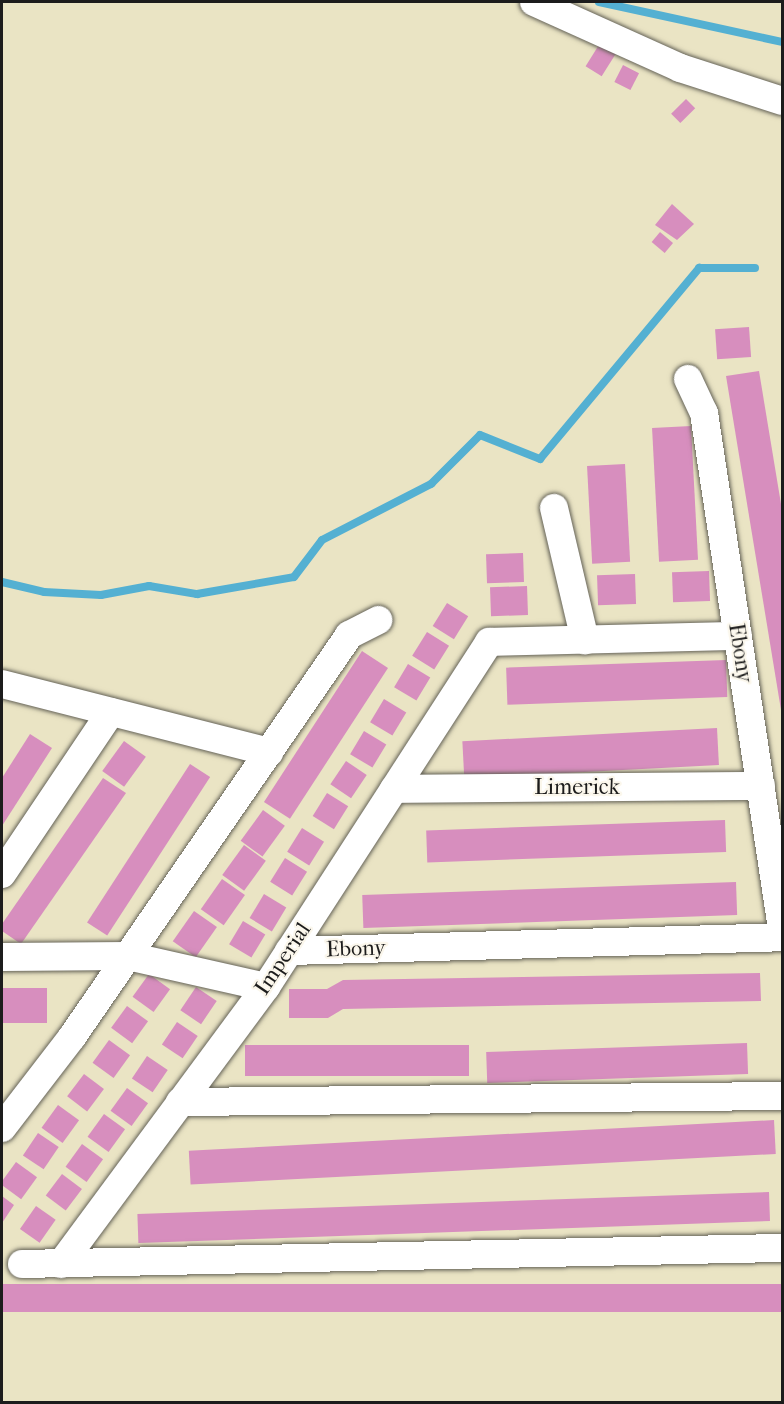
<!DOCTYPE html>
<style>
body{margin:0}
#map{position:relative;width:784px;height:1404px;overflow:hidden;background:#eae4c4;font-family:"IM FELL French Canon",serif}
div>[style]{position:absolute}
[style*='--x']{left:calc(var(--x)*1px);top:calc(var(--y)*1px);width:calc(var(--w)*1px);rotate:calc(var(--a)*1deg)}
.stream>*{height:8px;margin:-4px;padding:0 4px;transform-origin:4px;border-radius:4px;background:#54b0d2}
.building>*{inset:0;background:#d78ebe;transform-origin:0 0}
.roads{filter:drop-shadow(0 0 2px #646257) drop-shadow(0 0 2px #646257)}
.minor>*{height:28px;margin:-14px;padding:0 14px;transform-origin:14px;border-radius:14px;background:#fff}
span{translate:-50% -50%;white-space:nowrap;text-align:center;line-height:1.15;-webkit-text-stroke:4.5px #fbf7ec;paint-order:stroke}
.street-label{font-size:22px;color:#1c1c1c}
.frame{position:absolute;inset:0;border:3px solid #1c1c1c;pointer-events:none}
</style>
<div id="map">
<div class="stream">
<i style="--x:599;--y:2;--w:187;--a:12.3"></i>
<i style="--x:2;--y:582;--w:43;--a:13.4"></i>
<i style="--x:44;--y:592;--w:57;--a:3"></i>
<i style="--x:101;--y:595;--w:49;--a:-10.6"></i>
<i style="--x:149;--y:586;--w:49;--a:9.5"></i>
<i style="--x:197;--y:594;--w:98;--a:-9.9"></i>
<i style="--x:294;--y:577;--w:46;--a:-52.9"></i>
<i style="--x:322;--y:540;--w:123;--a:-27.2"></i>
<i style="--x:431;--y:484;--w:69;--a:-45"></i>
<i style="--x:480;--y:435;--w:65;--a:21.8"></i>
<i style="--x:540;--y:459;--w:249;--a:-50.2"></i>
<i style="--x:699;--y:268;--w:56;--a:0"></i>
</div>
<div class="building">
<i style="left:602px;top:40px;width:19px;height:31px;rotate:32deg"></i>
<i style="left:623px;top:65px;width:18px;height:19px;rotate:27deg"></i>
<i style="left:686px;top:99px;width:13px;height:21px;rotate:45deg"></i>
<i style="clip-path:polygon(672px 204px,694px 224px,677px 240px,655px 225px)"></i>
<i style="left:660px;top:232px;width:17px;height:13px;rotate:40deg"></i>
<i style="left:749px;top:327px;width:30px;height:34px;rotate:86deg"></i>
<i style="clip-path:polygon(759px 371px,782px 510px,781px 710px,726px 376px)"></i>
<i style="left:691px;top:426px;width:134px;height:39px;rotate:87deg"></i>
<i style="left:625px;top:464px;width:98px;height:38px;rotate:87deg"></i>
<i style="left:523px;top:553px;width:29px;height:37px;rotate:88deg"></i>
<i style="left:709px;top:571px;width:30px;height:37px;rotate:88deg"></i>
<i style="left:635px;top:574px;width:30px;height:38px;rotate:88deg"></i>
<i style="left:527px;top:586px;width:29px;height:37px;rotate:88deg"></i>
<i style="left:447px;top:603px;width:25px;height:27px;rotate:32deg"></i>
<i style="left:427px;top:632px;width:26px;height:28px;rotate:32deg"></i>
<i style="left:362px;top:651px;width:31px;height:180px;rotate:33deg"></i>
<i style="left:726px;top:660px;width:37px;height:220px;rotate:88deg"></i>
<i style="left:408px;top:664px;width:26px;height:27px;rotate:31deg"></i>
<i style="left:384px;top:699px;width:26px;height:27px;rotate:31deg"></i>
<i style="left:717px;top:728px;width:37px;height:255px;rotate:87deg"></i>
<i style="left:364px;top:731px;width:26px;height:27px;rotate:31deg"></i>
<i style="clip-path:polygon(30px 734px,52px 748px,2px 826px,2px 778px)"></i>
<i style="left:124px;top:741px;width:27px;height:37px;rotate:36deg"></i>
<i style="left:346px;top:761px;width:25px;height:28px;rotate:34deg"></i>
<i style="left:190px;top:764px;width:24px;height:189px;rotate:33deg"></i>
<i style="clip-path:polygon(103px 778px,126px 793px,21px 944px,2px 931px,2px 924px)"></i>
<i style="left:327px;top:793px;width:25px;height:27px;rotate:32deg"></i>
<i style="left:263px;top:810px;width:27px;height:38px;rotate:36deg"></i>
<i style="left:725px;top:820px;width:32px;height:299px;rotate:88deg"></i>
<i style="left:302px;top:828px;width:26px;height:28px;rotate:32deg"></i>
<i style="left:244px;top:845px;width:27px;height:37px;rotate:36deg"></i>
<i style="left:285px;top:858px;width:26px;height:28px;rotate:32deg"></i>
<i style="left:222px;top:879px;width:28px;height:37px;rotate:35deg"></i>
<i style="left:736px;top:882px;width:33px;height:374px;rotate:88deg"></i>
<i style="left:264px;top:894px;width:26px;height:28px;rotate:31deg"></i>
<i style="left:194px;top:911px;width:28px;height:37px;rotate:35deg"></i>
<i style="left:243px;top:921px;width:26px;height:27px;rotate:31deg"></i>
<i style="clip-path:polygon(760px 973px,761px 1001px,343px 1009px,328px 1018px,289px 1018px,289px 989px,327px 989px,343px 980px)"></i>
<i style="left:149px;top:974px;width:26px;height:28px;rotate:36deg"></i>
<i style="left:196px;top:987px;width:25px;height:28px;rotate:34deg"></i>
<i style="left:2px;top:988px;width:45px;height:35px"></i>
<i style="left:127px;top:1006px;width:26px;height:27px;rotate:36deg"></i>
<i style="left:177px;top:1022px;width:25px;height:27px;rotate:34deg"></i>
<i style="left:109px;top:1040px;width:26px;height:28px;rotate:36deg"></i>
<i style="left:747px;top:1043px;width:31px;height:261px;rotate:88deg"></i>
<i style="left:469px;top:1045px;width:31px;height:224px;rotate:90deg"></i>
<i style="left:147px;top:1056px;width:25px;height:27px;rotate:34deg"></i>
<i style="left:84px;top:1074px;width:25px;height:28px;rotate:37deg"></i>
<i style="left:127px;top:1088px;width:26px;height:28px;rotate:36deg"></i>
<i style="left:58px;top:1105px;width:26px;height:28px;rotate:36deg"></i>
<i style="left:104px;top:1114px;width:26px;height:28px;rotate:36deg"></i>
<i style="left:774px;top:1120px;width:34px;height:586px;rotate:87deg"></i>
<i style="left:38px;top:1133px;width:25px;height:27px;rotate:34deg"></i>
<i style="left:82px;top:1144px;width:26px;height:28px;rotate:36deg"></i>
<i style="left:16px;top:1162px;width:26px;height:27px;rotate:36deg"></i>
<i style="left:62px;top:1174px;width:25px;height:27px;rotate:37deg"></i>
<i style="left:769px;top:1192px;width:29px;height:632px;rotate:88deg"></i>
<i style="clip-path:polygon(2px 1196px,14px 1205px,2px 1223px)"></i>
<i style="left:36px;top:1206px;width:24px;height:28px;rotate:35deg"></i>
<i style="left:782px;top:1284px;width:28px;height:780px;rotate:90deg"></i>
</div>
<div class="roads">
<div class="minor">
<i style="--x:534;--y:2;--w:160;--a:24.3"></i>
<i style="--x:680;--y:68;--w:107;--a:17.9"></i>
<i style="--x:688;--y:379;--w:38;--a:65"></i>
<i style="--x:704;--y:413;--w:522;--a:81.4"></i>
<i style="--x:554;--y:508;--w:136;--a:76.8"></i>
<i style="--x:2;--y:684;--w:276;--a:14.3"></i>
<i style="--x:394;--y:789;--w:367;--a:-0.5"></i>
<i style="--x:2;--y:874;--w:195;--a:-56.1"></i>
<i style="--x:289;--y:951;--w:493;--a:-1.6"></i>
<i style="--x:2;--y:957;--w:126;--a:-0.5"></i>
<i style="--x:128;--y:956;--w:141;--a:12.7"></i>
<i style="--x:180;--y:1102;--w:602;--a:-0.57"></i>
<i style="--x:2;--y:1128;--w:115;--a:-52.4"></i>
<i style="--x:72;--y:1037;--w:488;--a:-55.4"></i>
<i style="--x:349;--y:635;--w:33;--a:-27"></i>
<i style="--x:22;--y:1264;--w:760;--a:-1.21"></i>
<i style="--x:61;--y:1264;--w:345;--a:-53.5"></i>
<i style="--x:266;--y:987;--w:411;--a:-57.1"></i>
<i style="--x:489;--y:642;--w:249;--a:-1.4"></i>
</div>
</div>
<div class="street-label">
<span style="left:740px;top:653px;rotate:81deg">Ebony</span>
<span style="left:577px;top:788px">Limerick</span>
<span style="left:356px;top:949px;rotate:-2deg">Ebony</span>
<span style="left:283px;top:959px;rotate:-56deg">Imperial</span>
</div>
<div class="frame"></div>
</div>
